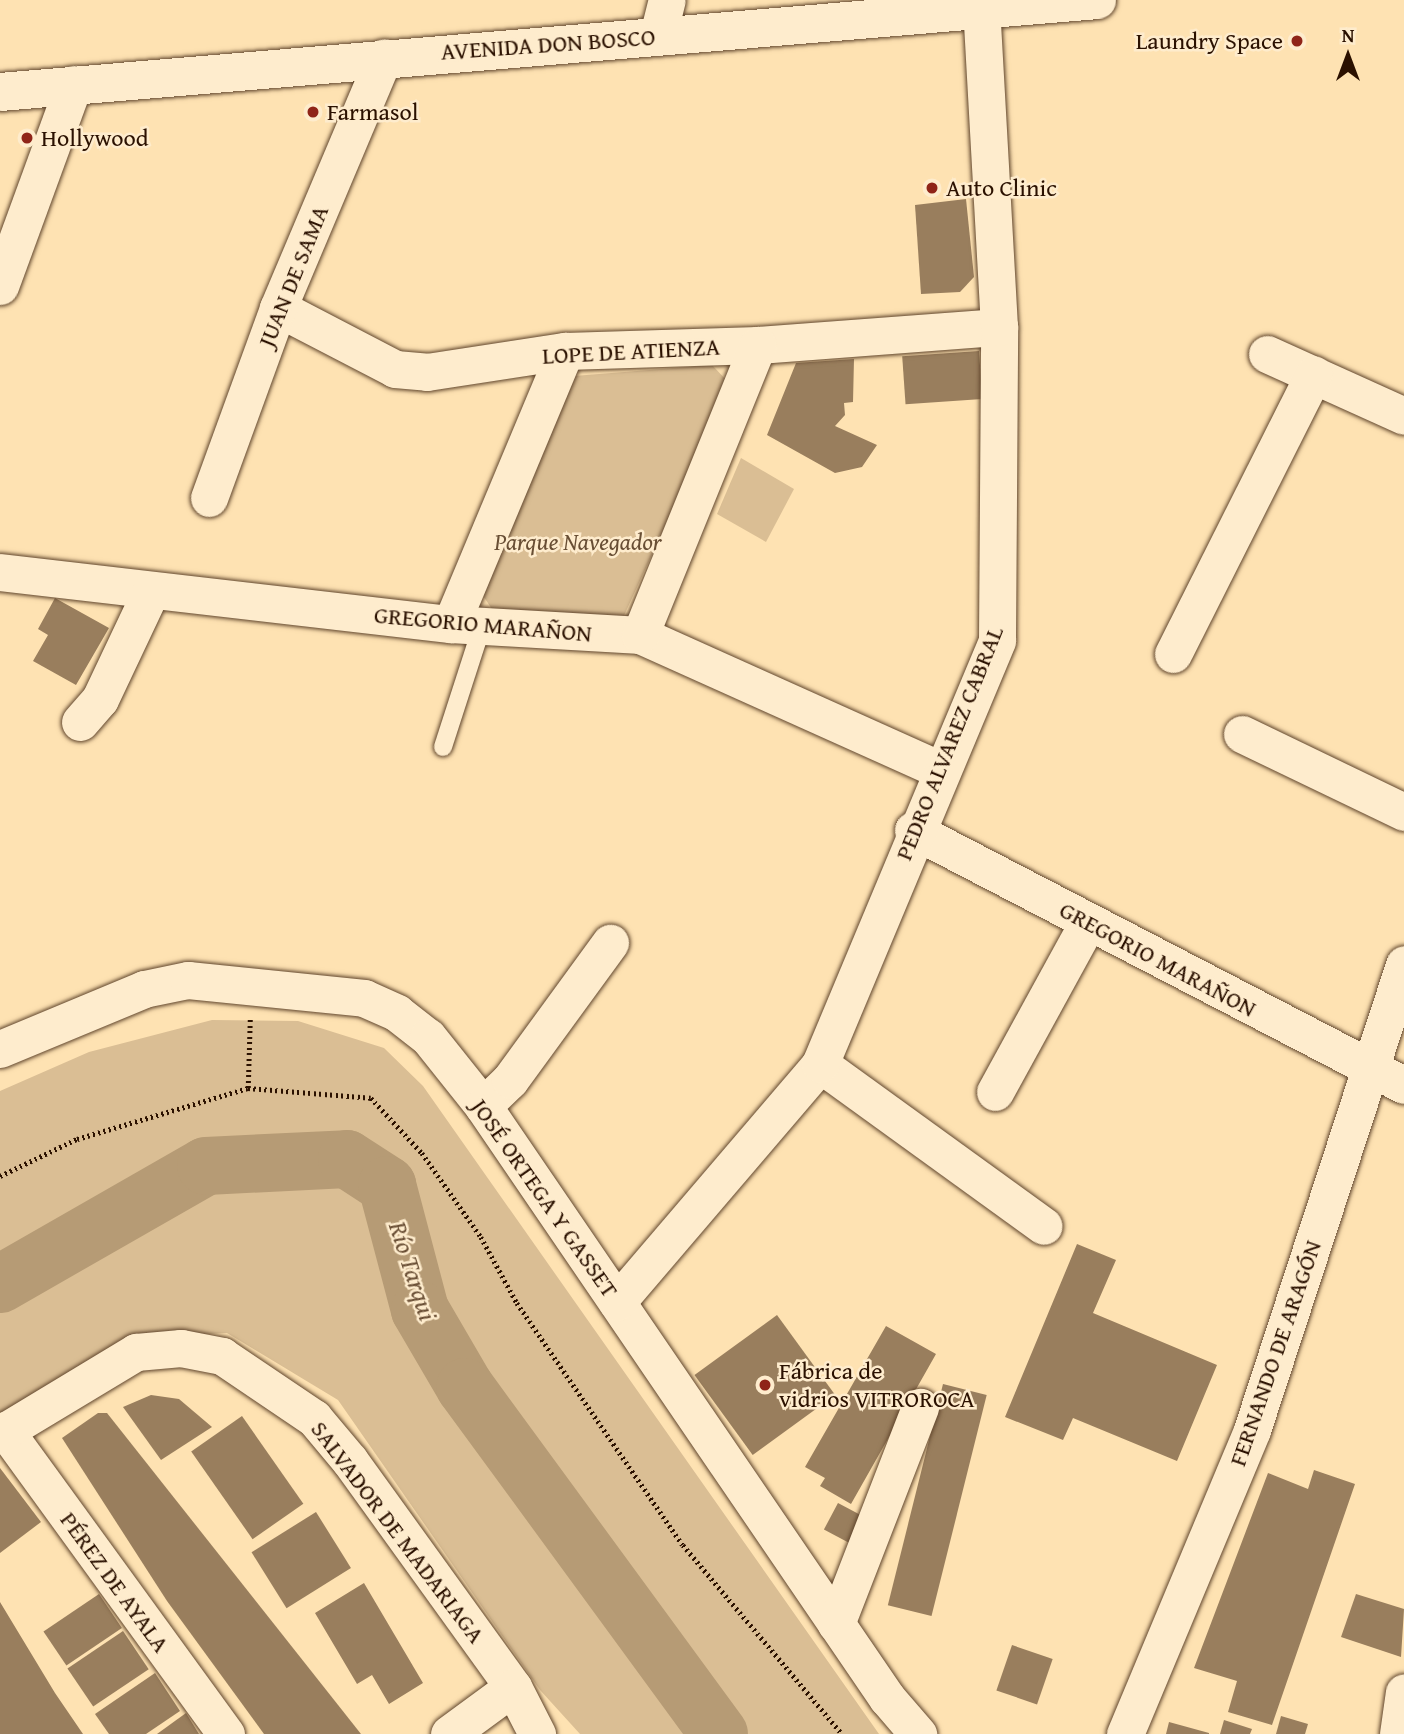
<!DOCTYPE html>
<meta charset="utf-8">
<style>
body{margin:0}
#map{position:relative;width:1404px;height:1734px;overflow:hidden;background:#fee2b2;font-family:"Gentium Book Plus",serif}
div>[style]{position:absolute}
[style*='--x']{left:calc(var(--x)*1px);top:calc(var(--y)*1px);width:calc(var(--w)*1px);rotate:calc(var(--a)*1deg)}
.green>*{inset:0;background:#dabe94}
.river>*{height:58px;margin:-29px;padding:0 29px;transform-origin:29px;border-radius:29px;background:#b69b75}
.building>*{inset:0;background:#997e5d;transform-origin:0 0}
.path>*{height:4.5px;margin-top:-2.25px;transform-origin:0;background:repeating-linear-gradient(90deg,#2b1100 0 2px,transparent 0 5.5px)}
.roads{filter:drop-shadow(0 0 2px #60452c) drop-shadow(0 0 2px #60452c)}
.lane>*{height:18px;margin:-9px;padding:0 9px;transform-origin:9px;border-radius:9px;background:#feeccd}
.street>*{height:37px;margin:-18.5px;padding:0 18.5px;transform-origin:18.5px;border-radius:18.5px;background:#feeccd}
.secondary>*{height:38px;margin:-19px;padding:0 19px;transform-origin:19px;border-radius:19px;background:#feeccd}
.dots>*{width:19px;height:19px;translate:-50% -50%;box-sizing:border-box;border:4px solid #feeccd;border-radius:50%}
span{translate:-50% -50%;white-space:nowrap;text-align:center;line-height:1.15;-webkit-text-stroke:5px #feeccd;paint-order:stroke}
.poi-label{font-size:24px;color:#2b1100}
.right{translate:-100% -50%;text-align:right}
.left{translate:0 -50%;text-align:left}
.street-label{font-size:24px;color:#2b1100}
.park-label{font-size:24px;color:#684e34;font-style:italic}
.water-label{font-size:26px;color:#6a4f35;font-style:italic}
.north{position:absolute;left:1313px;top:21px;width:70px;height:70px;-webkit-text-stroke:5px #feeccd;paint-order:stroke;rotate:0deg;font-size:19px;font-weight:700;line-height:28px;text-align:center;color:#2b1100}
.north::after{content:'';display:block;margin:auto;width:24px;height:32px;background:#2b1100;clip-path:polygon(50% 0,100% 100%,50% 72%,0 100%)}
</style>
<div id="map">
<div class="green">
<i style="clip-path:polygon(712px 365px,730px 384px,622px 620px,492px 609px,477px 587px,574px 376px)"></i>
<i style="clip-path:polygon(741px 458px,794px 489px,766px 542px,717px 514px)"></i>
<i style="clip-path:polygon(212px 1020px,298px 1021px,384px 1048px,423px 1086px,879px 1734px,580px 1734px,540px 1690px,338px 1400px,227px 1333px,129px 1338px,0 1415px,0 1091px,89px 1052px)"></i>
</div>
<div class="river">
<i style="--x:0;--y:1284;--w:237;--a:-29.8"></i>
<i style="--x:206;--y:1166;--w:141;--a:-2.8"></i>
<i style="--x:347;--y:1159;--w:48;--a:33"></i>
<i style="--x:387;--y:1185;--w:129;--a:75.2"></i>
<i style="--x:420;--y:1310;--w:89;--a:59.7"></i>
<i style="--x:465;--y:1387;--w:430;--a:53.8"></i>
</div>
<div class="building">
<i style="clip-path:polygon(966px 199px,974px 277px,960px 292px,921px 294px,915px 205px)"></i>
<i style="left:979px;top:351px;width:48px;height:77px;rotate:86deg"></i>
<i style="clip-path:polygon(854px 359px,853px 402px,844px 403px,845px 415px,835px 426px,877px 445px,862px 467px,835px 473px,767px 435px,796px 363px)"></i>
<i style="clip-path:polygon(55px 598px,109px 628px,76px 685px,33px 661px,48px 635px,38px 629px)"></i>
<i style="clip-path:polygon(1077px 1244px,1116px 1260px,1093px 1313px,1217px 1365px,1177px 1461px,1073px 1418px,1063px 1440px,1005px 1417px)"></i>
<i style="left:777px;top:1315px;width:99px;height:102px;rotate:54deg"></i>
<i style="clip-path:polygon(886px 1326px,936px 1354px,851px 1504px,820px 1486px,825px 1478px,805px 1467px)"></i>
<i style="left:943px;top:1384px;width:45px;height:228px;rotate:14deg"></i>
<i style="clip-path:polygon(151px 1395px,179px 1399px,212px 1427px,161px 1460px,123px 1407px)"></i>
<i style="clip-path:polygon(98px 1413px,107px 1413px,361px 1734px,264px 1734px,167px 1601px,62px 1438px)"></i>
<i style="left:242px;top:1416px;width:107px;height:62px;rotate:55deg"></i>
<i style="clip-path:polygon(0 1468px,41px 1522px,0 1553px)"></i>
<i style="clip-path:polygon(1314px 1470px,1355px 1484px,1272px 1725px,1228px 1712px,1237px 1681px,1194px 1668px,1268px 1473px,1308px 1489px)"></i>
<i style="left:838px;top:1503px;width:32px;height:30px;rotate:28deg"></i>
<i style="left:316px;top:1512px;width:66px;height:76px;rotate:58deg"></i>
<i style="clip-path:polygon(364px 1583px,423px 1683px,389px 1704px,372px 1675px,357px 1684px,315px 1613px)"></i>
<i style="left:99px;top:1594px;width:41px;height:67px;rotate:56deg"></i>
<i style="clip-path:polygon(1356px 1594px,1404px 1609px,1401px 1657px,1341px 1637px)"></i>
<i style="clip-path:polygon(0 1602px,55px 1693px,83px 1734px,0 1734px)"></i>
<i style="left:123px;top:1631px;width:46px;height:67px;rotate:56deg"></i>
<i style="left:1012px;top:1645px;width:43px;height:48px;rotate:19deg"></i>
<i style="clip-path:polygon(155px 1673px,180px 1711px,146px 1734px,109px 1734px,95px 1714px)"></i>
<i style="clip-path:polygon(186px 1713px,199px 1734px,157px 1734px)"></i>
<i style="clip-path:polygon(1281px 1716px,1308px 1724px,1305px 1734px,1276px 1734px)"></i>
<i style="clip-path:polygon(1224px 1720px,1252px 1729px,1250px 1734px,1220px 1734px)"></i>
<i style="clip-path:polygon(1169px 1722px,1209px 1733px,1209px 1734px,1166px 1734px)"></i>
</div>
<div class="path">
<i style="--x:248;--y:1088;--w:69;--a:-88.3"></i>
<i style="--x:0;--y:1176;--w:85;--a:-25.7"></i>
<i style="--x:77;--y:1139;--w:178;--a:-16.6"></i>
<i style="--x:248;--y:1088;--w:123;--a:4.6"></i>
<i style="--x:371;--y:1098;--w:75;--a:47.2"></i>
<i style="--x:422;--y:1153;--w:103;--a:54.9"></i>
<i style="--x:481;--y:1237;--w:75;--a:61.4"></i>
<i style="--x:517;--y:1303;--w:293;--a:55.6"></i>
<i style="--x:683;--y:1545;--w:247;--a:49.9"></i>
</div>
<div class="roads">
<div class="lane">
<i style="--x:443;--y:747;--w:127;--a:-72.1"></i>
</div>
<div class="street">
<i style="--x:658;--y:35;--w:36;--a:-76"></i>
<i style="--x:0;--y:286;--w:215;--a:-69.9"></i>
<i style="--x:278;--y:308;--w:132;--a:27.5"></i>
<i style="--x:395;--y:369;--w:32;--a:5"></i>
<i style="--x:427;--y:372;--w:140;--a:-8.7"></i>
<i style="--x:565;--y:351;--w:193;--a:-1.8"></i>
<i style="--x:758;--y:345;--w:242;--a:-4.3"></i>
<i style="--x:1267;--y:354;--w:150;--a:24.3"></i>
<i style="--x:209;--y:498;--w:202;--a:-70"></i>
<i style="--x:278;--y:308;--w:272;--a:-67.1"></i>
<i style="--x:0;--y:572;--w:454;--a:6.6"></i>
<i style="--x:451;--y:624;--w:189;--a:3.3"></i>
<i style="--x:640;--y:635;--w:329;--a:24.2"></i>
<i style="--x:451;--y:624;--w:296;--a:-67.3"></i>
<i style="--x:640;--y:635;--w:313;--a:-67.9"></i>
<i style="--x:1173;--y:654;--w:313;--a:-63.3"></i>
<i style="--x:80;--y:722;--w:30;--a:-49"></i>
<i style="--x:100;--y:699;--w:119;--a:-64.7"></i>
<i style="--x:1242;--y:734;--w:180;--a:25.7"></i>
<i style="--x:913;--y:830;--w:553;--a:27.45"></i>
<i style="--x:0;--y:1049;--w:156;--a:-22.6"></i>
<i style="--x:144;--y:989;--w:45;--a:-11.6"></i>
<i style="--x:188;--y:980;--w:177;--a:5.8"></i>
<i style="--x:364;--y:998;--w:36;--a:24"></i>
<i style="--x:397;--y:1013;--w:39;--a:38"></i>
<i style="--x:428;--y:1037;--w:88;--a:51.4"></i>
<i style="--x:483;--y:1106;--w:717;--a:55.69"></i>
<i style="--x:887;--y:1698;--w:48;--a:49.3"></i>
<i style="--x:820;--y:1064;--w:276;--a:35.9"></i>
<i style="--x:995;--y:1092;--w:194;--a:-61.3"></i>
<i style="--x:483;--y:1106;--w:37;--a:-44"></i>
<i style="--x:510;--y:1080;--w:170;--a:-53.9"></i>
<i style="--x:617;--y:1302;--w:313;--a:-49.5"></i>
<i style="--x:820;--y:1064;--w:459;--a:-67.3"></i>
<i style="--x:997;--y:640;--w:313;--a:-89.6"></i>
<i style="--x:999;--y:327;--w:318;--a:-93.2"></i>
<i style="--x:5;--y:1430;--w:376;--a:54"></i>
<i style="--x:0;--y:1434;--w:159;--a:-31.1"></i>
<i style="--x:136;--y:1352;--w:45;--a:-5.1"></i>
<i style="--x:181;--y:1348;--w:42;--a:11"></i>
<i style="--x:222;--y:1356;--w:111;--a:34"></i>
<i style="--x:314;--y:1418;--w:56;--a:50.1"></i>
<i style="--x:350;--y:1461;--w:279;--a:54.2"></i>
<i style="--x:513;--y:1687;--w:53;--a:62.9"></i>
<i style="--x:836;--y:1624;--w:233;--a:-68.8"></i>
<i style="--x:449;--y:1734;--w:79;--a:-36.3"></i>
<i style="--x:1125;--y:1734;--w:329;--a:-67.3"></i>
<i style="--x:1252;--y:1430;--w:490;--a:-71.9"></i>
<i style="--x:1398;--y:1734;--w:42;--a:-81.9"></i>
</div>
<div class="secondary">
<i style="--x:0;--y:92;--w:1101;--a:-4.79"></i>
</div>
</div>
<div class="dots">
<i style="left:1297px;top:41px;background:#8f2418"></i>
<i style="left:313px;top:112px;background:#8f2418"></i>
<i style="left:27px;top:138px;background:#8f2418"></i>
<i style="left:932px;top:188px;background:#8f2418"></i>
<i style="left:765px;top:1385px;background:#8f2418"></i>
</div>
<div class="poi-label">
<span class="right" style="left:1283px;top:41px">Laundry Space</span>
<span class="left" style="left:327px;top:112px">Farmasol</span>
<span class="left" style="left:41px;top:138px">Hollywood</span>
<span class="left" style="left:946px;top:188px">Auto Clinic</span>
<span class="left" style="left:779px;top:1385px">Fábrica de<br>vidrios VITROROCA</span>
</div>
<div class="street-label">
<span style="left:548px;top:44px;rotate:-4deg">AVENIDA DON BOSCO</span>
<span style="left:293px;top:276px;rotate:-68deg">JUAN DE SAMA</span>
<span style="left:631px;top:351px;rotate:-3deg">LOPE DE ATIENZA</span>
<span style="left:483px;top:624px;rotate:5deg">GREGORIO MARAÑON</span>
<span style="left:949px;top:743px;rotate:-68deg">PEDRO ALVAREZ CABRAL</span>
<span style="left:1158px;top:959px;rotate:28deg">GREGORIO MARAÑON</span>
<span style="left:545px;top:1198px;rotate:55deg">JOSÉ ORTEGA Y GASSET</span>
<span style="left:1275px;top:1353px;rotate:-71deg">FERNANDO DE ARAGÓN</span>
<span style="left:398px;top:1532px;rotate:53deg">SALVADOR DE MADARIAGA</span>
<span style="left:115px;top:1582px;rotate:54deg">PÉREZ DE AYALA</span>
</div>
<div class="park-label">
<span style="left:578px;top:542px">Parque Navegador</span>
</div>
<div class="water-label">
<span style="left:413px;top:1271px;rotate:72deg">Río Tarqui</span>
</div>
<div class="north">N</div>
</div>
